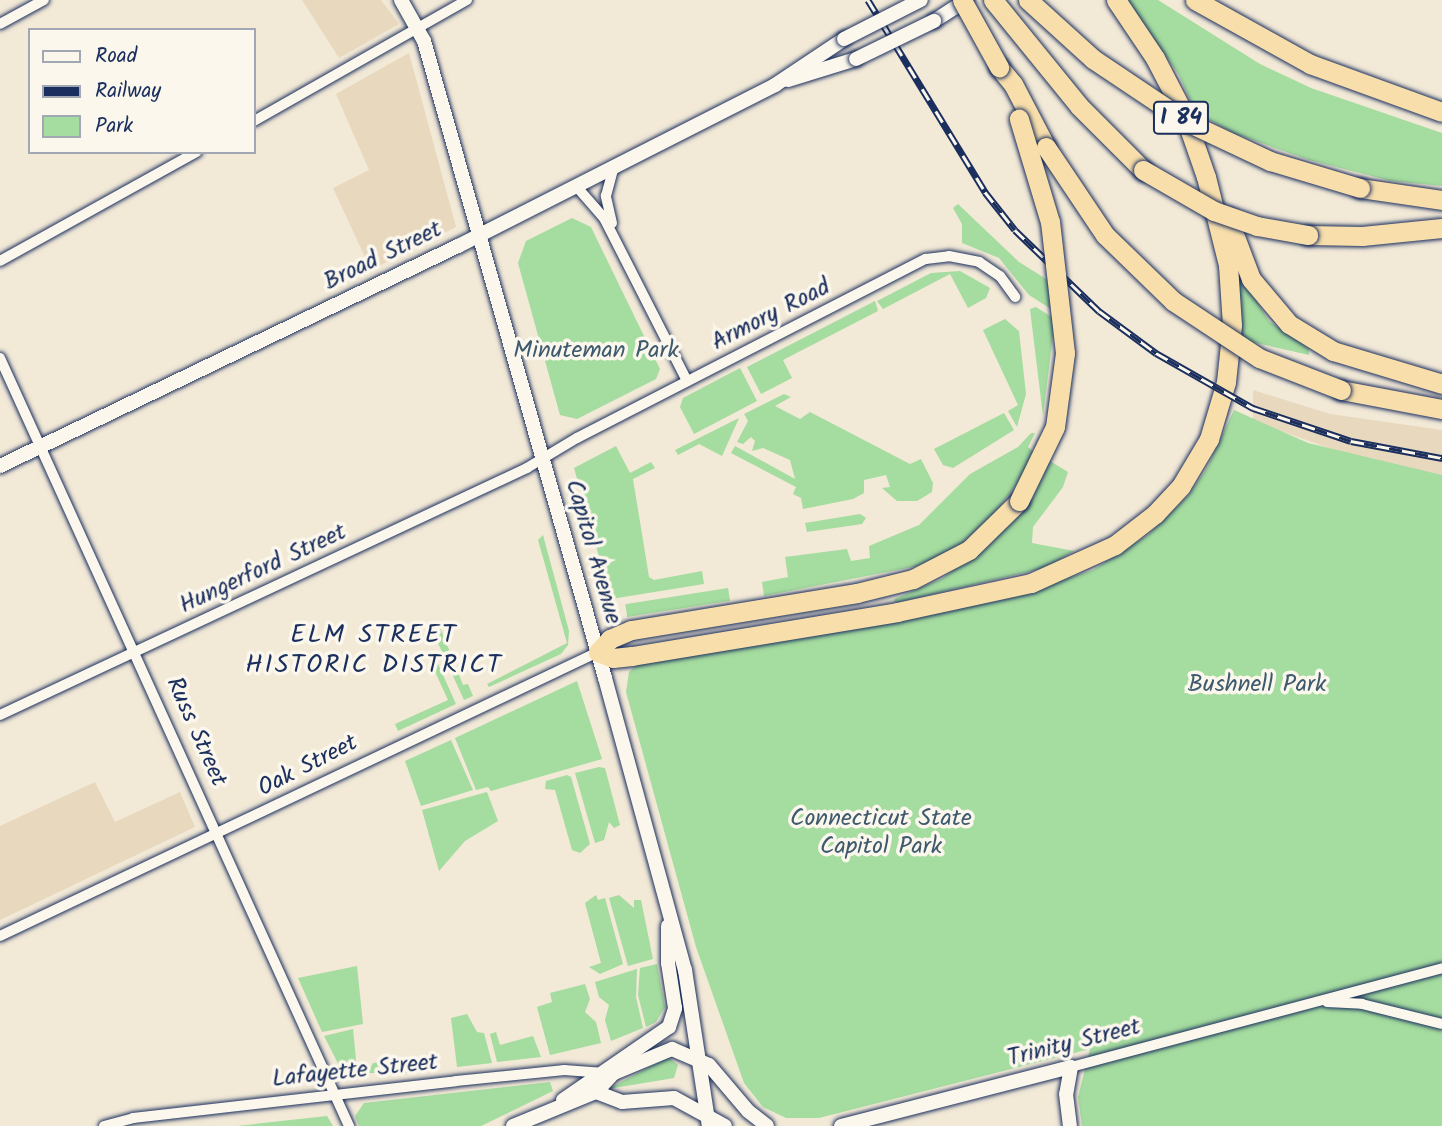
<!DOCTYPE html>
<style>
body{margin:0}
#map{position:relative;width:1442px;height:1126px;overflow:hidden;background:#f2e9d7;font-family:Kalam,sans-serif}
div>[style]{position:absolute}
[style*='--x']{left:calc(var(--x)*1px);top:calc(var(--y)*1px);width:calc(var(--w)*1px);rotate:calc(var(--a)*1deg)}
.built>*{inset:0;background:#e8d8be}
.green>*{inset:0;background:#a5dc9f;transform-origin:0 0}
.roads{filter:drop-shadow(0 0 2px #1b2f5e) drop-shadow(0 0 2px #1b2f5e)}
.street>*{height:10px;margin:-5px;padding:0 5px;transform-origin:5px;border-radius:5px;background:#fbf7ec}
.secondary>*{height:14px;margin:-7px;padding:0 7px;transform-origin:7px;border-radius:7px;background:#fbf7ec}
.highway>*{height:19px;margin:-9.5px;padding:0 9.5px;transform-origin:9.5px;border-radius:9.5px;background:#f8deab}
.rail>*{height:7px;margin-top:-3.5px;transform-origin:0;background:repeating-linear-gradient(90deg,#fbf7ec 0 13px,#1b2f5e 0 26px);box-sizing:border-box;border-block:2px solid #1b2f5e}
.bridges{filter:drop-shadow(0 0 2px #1b2f5e) drop-shadow(0 0 2px #1b2f5e)}
.secondary-bridge>*{height:14px;margin:-7px;padding:0 7px;transform-origin:7px;border-radius:7px;background:#fbf7ec}
.highway-bridge>*{height:19px;margin:-9.5px;padding:0 9.5px;transform-origin:9.5px;border-radius:9.5px;background:#f8deab}
span{translate:-50% -50%;white-space:nowrap;text-align:center;line-height:1.15;-webkit-text-stroke:7px #fbf7ec;paint-order:stroke}
.shield-label span{padding:2px 5px;background:#fbf7ec;border:2px solid;border-radius:5px;-webkit-text-stroke-width:0}
.shield-label{font-size:23px;color:#1b2f5e;font-weight:700}
.street-label{font-size:24px;color:#1b2f5e}
.park-label{font-size:24px;color:#3e5a6e}
.neighbourhood-label{font-size:26px;color:#1b2f5e;letter-spacing:2px}
.legend{position:absolute;left:28px;top:28px;width:228px;height:126px;box-sizing:border-box;background:#fbf7ec;border:2px solid #a1a7b3;margin:0;padding:9px 12px;list-style:none;font-size:21px;color:#1b2f5e}
.legend li{display:flex;align-items:center;gap:14px;height:35px}
.legend b{width:35px;border:2px solid #a1a7b3}
</style>
<div id="map">
<div class="built">
<i style="clip-path:polygon(302px 0,381px 0,399px 24px,339px 58px)"></i>
<i style="clip-path:polygon(409px 53px,456px 227px,371px 270px,333px 188px,369px 170px,336px 94px)"></i>
<i style="clip-path:polygon(1253px 390px,1330px 414px,1442px 430px,1442px 475px,1360px 459px,1253px 421px)"></i>
<i style="clip-path:polygon(95px 782px,115px 822px,180px 792px,195px 827px,0 920px,0 826px)"></i>
</div>
<div class="green">
<i style="clip-path:polygon(1127px 0,1158px 0,1260px 64px,1311px 88px,1442px 133px,1442px 186px,1391px 181px,1309px 160px,1233px 133px,1195px 112px,1179px 75px)"></i>
<i style="clip-path:polygon(958px 204px,1019px 262px,1051px 282px,1054px 311px,1029px 295px,999px 258px,962px 243px,962px 224px,953px 208px)"></i>
<i style="clip-path:polygon(572px 218px,591px 227px,660px 369px,656px 379px,577px 419px,560px 415px,518px 263px,526px 241px)"></i>
<i style="clip-path:polygon(1236px 268px,1269px 321px,1309px 349px,1309px 355px,1243px 340px)"></i>
<i style="clip-path:polygon(960px 271px,990px 288px,986px 298px,968px 308px,950px 274px,883px 309px,877px 301px,931px 273px)"></i>
<i style="clip-path:polygon(875px 301px,878px 311px,783px 360px,792px 378px,761px 394px,747px 367px)"></i>
<i style="clip-path:polygon(1036px 307px,1055px 319px,1043px 416px,1030px 309px)"></i>
<i style="clip-path:polygon(1005px 319px,1019px 331px,1026px 394px,1017px 427px,1008px 411px,1018px 405px,983px 330px)"></i>
<i style="clip-path:polygon(740px 368px,757px 401px,694px 434px,680px 407px,683px 398px)"></i>
<i style="clip-path:polygon(784px 394px,791px 397px,775px 406px,800px 419px,810px 412px,910px 464px,921px 459px,933px 483px,932px 492px,917px 501px,897px 501px,882px 488px,890px 487px,886px 475px,864px 480px,864px 493px,853px 499px,803px 509px,801px 498px,793px 494px,796px 487px,731px 453px,735px 446px,795px 479px,790px 460px,763px 448px,752px 451px,755px 441px,751px 437px,743px 444px,737px 442px,748px 421px,744px 414px)"></i>
<i style="clip-path:polygon(1234px 410px,1308px 443px,1442px 475px,1442px 1126px,1082px 1126px,1078px 1097px,1090px 1049px,819px 1118px,786px 1118px,763px 1107px,744px 1083px,696px 947px,626px 692px,629px 672px,636px 665px,997px 601px,1093px 570px,1148px 535px,1188px 496px,1207px 468px)"></i>
<i style="clip-path:polygon(1004px 413px,1014px 430px,953px 468px,943px 465px,934px 449px)"></i>
<i style="clip-path:polygon(739px 418px,722px 456px,699px 444px,678px 455px,675px 450px)"></i>
<i style="clip-path:polygon(1031px 433px,1035px 433px,1028px 447px,1034px 452px,1023px 476px,995px 513px,960px 545px,918px 566px,764px 596px,762px 582px,788px 577px,785px 557px,847px 549px,851px 561px,870px 558px,869px 546px,919px 525px,970px 474px,1018px 447px)"></i>
<i style="clip-path:polygon(616px 446px,630px 473px,651px 462px,655px 468px,633px 479px,649px 577px,654px 580px,702px 571px,704px 584px,611px 599px,574px 468px)"></i>
<i style="clip-path:polygon(1050px 461px,1068px 472px,1063px 487px,1033px 527px,1032px 543px,1074px 551px,1045px 568px,895px 603px,894px 599px,941px 579px,988px 546px,1025px 505px)"></i>
<i style="clip-path:polygon(860px 514px,866px 518px,862px 524px,807px 532px,805px 523px)"></i>
<i style="clip-path:polygon(543px 535px,569px 631px,568px 645px,561px 654px,489px 687px,487px 684px,567px 643px,538px 540px)"></i>
<i style="left:728px;top:588px;width:13px;height:104px;rotate:81deg"></i>
<i style="clip-path:polygon(438px 622px,463px 685px,468px 684px,473px 696px,464px 700px,433px 632px,425px 629px)"></i>
<i style="clip-path:polygon(426px 652px,435px 657px,456px 704px,398px 731px,395px 724px,448px 700px)"></i>
<i style="clip-path:polygon(577px 681px,602px 759px,491px 791px,488px 787px,476px 790px,455px 738px)"></i>
<i style="clip-path:polygon(451px 740px,473px 790px,421px 806px,405px 761px)"></i>
<i style="clip-path:polygon(599px 767px,605px 768px,620px 825px,614px 828px,609px 822px,604px 840px,595px 843px,575px 773px)"></i>
<i style="clip-path:polygon(567px 775px,571px 777px,590px 844px,580px 853px,572px 850px,555px 790px,545px 789px,546px 781px)"></i>
<i style="clip-path:polygon(487px 792px,498px 821px,465px 841px,439px 871px,422px 810px)"></i>
<i style="clip-path:polygon(596px 895px,598px 900px,605px 898px,623px 964px,600px 974px,589px 967px,601px 963px,585px 903px)"></i>
<i style="clip-path:polygon(619px 895px,634px 908px,634px 900px,641px 900px,653px 959px,628px 966px,609px 898px)"></i>
<i style="clip-path:polygon(657px 964px,665px 1007px,656px 1022px,646px 1027px,638px 995px,640px 968px)"></i>
<i style="clip-path:polygon(357px 966px,363px 1024px,322px 1032px,298px 978px)"></i>
<i style="clip-path:polygon(637px 969px,636px 997px,643px 1028px,611px 1041px,605px 1020px,609px 1005px,599px 997px,595px 982px)"></i>
<i style="clip-path:polygon(585px 984px,590px 999px,585px 1012px,596px 1022px,601px 1043px,550px 1055px,537px 1007px,552px 1002px,550px 993px)"></i>
<i style="clip-path:polygon(467px 1014px,477px 1032px,484px 1033px,492px 1063px,457px 1067px,451px 1018px)"></i>
<i style="clip-path:polygon(353px 1029px,356px 1060px,353px 1077px,346px 1079px,324px 1036px)"></i>
<i style="clip-path:polygon(496px 1032px,500px 1045px,533px 1036px,541px 1057px,497px 1062px,490px 1034px)"></i>
<i style="clip-path:polygon(668px 1057px,678px 1065px,674px 1078px,608px 1089px)"></i>
<i style="clip-path:polygon(408px 1059px,414px 1067px,410px 1073px,368px 1073px,373px 1063px)"></i>
<i style="clip-path:polygon(550px 1082px,553px 1091px,481px 1126px,359px 1126px,355px 1116px,364px 1103px)"></i>
<i style="clip-path:polygon(327px 1116px,333px 1126px,237px 1126px)"></i>
</div>
<div class="roads">
<div class="street">
<i style="--x:0;--y:24;--w:50;--a:-28.6"></i>
<i style="--x:254;--y:121;--w:245;--a:-29.6"></i>
<i style="--x:576;--y:186;--w:43;--a:48.8"></i>
<i style="--x:604;--y:218;--w:183;--a:63"></i>
<i style="--x:612;--y:223;--w:28;--a:-103"></i>
<i style="--x:606;--y:196;--w:31;--a:-75"></i>
<i style="--x:0;--y:261;--w:225;--a:-29"></i>
<i style="--x:0;--y:358;--w:844;--a:65.56"></i>
<i style="--x:0;--y:715;--w:582;--a:-25.11"></i>
<i style="--x:527;--y:468;--w:58;--a:-31"></i>
<i style="--x:577;--y:438;--w:392;--a:-27.2"></i>
<i style="--x:926;--y:259;--w:23;--a:-7"></i>
<i style="--x:949;--y:256;--w:31;--a:11"></i>
<i style="--x:979;--y:262;--w:25;--a:34"></i>
<i style="--x:1000;--y:276;--w:26;--a:54"></i>
<i style="--x:0;--y:936;--w:662;--a:-25.4"></i>
<i style="--x:1327;--y:1002;--w:35;--a:3"></i>
<i style="--x:1362;--y:1004;--w:82;--a:14"></i>
<i style="--x:1071;--y:1067;--w:384;--a:-14.9"></i>
<i style="--x:104;--y:1126;--w:30;--a:-15"></i>
<i style="--x:133;--y:1118;--w:325;--a:-6.5"></i>
<i style="--x:456;--y:1081;--w:109;--a:-5.8"></i>
<i style="--x:564;--y:1070;--w:41;--a:4.2"></i>
</div>
<div class="secondary">
<i style="--x:401;--y:0;--w:47;--a:60.7"></i>
<i style="--x:424;--y:41;--w:662;--a:74.14"></i>
<i style="--x:605;--y:678;--w:303;--a:74.7"></i>
<i style="--x:685;--y:970;--w:158;--a:81.3"></i>
<i style="--x:934;--y:21;--w:38;--a:-33"></i>
<i style="--x:788;--y:80;--w:71;--a:-17.2"></i>
<i style="--x:0;--y:466;--w:508;--a:-25.66"></i>
<i style="--x:458;--y:246;--w:356;--a:-26.9"></i>
<i style="--x:775;--y:85;--w:83;--a:-33.7"></i>
<i style="--x:596;--y:1092;--w:28;--a:21"></i>
<i style="--x:622;--y:1102;--w:52;--a:-4.4"></i>
<i style="--x:674;--y:1098;--w:58;--a:28.8"></i>
<i style="--x:563;--y:1100;--w:129;--a:-34.6"></i>
<i style="--x:669;--y:1027;--w:20;--a:-72"></i>
<i style="--x:675;--y:1008;--w:46;--a:-98.8"></i>
<i style="--x:668;--y:963;--w:37;--a:-90"></i>
<i style="--x:513;--y:1126;--w:90;--a:-22.3"></i>
<i style="--x:596;--y:1092;--w:26;--a:-47"></i>
<i style="--x:614;--y:1073;--w:63;--a:-22.5"></i>
<i style="--x:672;--y:1049;--w:40;--a:23.4"></i>
<i style="--x:709;--y:1065;--w:60;--a:49.7"></i>
<i style="--x:748;--y:1111;--w:24;--a:38"></i>
<i style="--x:841;--y:1126;--w:237;--a:-14.4"></i>
<i style="--x:1071;--y:1067;--w:27;--a:100"></i>
<i style="--x:1066;--y:1094;--w:32;--a:83"></i>
</div>
<div class="highway">
<i style="--x:993;--y:0;--w:136;--a:50.9"></i>
<i style="--x:1079;--y:106;--w:91;--a:45"></i>
<i style="--x:1195;--y:0;--w:132;--a:29.1"></i>
<i style="--x:1310;--y:64;--w:140;--a:20"></i>
<i style="--x:999;--y:67;--w:22;--a:51"></i>
<i style="--x:1013;--y:84;--w:71;--a:62.4"></i>
<i style="--x:1360;--y:188;--w:83;--a:8.3"></i>
<i style="--x:1228;--y:218;--w:65;--a:69.3"></i>
<i style="--x:1251;--y:279;--w:59;--a:49.8"></i>
<i style="--x:1289;--y:324;--w:52;--a:31.5"></i>
<i style="--x:1333;--y:351;--w:114;--a:16.8"></i>
<i style="--x:1308;--y:235;--w:54;--a:1.1"></i>
<i style="--x:1362;--y:236;--w:80;--a:-5.7"></i>
<i style="--x:1341;--y:390;--w:103;--a:10.7"></i>
<i style="--x:1019;--y:501;--w:70;--a:135.6"></i>
<i style="--x:969;--y:550;--w:63;--a:152.6"></i>
<i style="--x:913;--y:579;--w:58;--a:166"></i>
<i style="--x:857;--y:593;--w:229;--a:170.7"></i>
<i style="--x:631;--y:630;--w:23;--a:157"></i>
<i style="--x:610;--y:639;--w:18;--a:133"></i>
<i style="--x:598;--y:652;--w:16;--a:22"></i>
<i style="--x:613;--y:658;--w:19;--a:-6"></i>
<i style="--x:632;--y:656;--w:269;--a:-9.4"></i>
<i style="--x:897;--y:612;--w:137;--a:-12.2"></i>
<i style="--x:1031;--y:583;--w:92;--a:-24.3"></i>
<i style="--x:1115;--y:545;--w:51;--a:-37.8"></i>
<i style="--x:1155;--y:514;--w:38;--a:-47"></i>
<i style="--x:1181;--y:486;--w:55;--a:-59.2"></i>
<i style="--x:1209;--y:439;--w:59;--a:-73.4"></i>
<i style="--x:1226;--y:382;--w:57;--a:-84"></i>
<i style="--x:1232;--y:325;--w:60;--a:-93.8"></i>
<i style="--x:1228;--y:265;--w:91;--a:-104"></i>
<i style="--x:1206;--y:177;--w:67;--a:-109.2"></i>
<i style="--x:1184;--y:114;--w:63;--a:-117.4"></i>
<i style="--x:1155;--y:58;--w:70;--a:-123.9"></i>
</div>
</div>
<div class="rail">
<i style="--x:868;--y:0;--w:225;--a:58.6"></i>
<i style="--x:985;--y:192;--w:48;--a:51.7"></i>
<i style="--x:1015;--y:230;--w:117;--a:44"></i>
<i style="--x:1099;--y:311;--w:71;--a:36.4"></i>
<i style="--x:1156;--y:353;--w:112;--a:29.6"></i>
<i style="--x:1253;--y:408;--w:103;--a:18.6"></i>
<i style="--x:1351;--y:441;--w:93;--a:10.6"></i>
</div>
<div class="bridges">
<div class="secondary-bridge">
<i style="--x:844;--y:39;--w:86;--a:-26.9"></i>
<i style="--x:856;--y:59;--w:87;--a:-26"></i>
</div>
<div class="highway-bridge">
<i style="--x:962;--y:0;--w:77;--a:61.1"></i>
<i style="--x:1028;--y:0;--w:88;--a:42.2"></i>
<i style="--x:1093;--y:59;--w:113;--a:33.8"></i>
<i style="--x:1187;--y:122;--w:92;--a:25.2"></i>
<i style="--x:1270;--y:161;--w:94;--a:16.7"></i>
<i style="--x:1046;--y:147;--w:106;--a:56.2"></i>
<i style="--x:1105;--y:235;--w:95;--a:44.1"></i>
<i style="--x:1173;--y:301;--w:103;--a:33.5"></i>
<i style="--x:1259;--y:358;--w:88;--a:21.3"></i>
<i style="--x:1143;--y:170;--w:82;--a:30"></i>
<i style="--x:1214;--y:211;--w:46;--a:19.2"></i>
<i style="--x:1257;--y:226;--w:52;--a:10"></i>
<i style="--x:1019;--y:501;--w:82;--a:-64.1"></i>
<i style="--x:1055;--y:427;--w:75;--a:-82.3"></i>
<i style="--x:1065;--y:353;--w:132;--a:-96.5"></i>
<i style="--x:1050;--y:222;--w:108;--a:-106.8"></i>
</div>
</div>
<div class="shield-label">
<span style="left:1181px;top:118px">I 84</span>
</div>
<div class="street-label">
<span style="left:383px;top:256px;rotate:-26deg">Broad Street</span>
<span style="left:771px;top:315px;rotate:-27deg">Armory Road</span>
<span style="left:593px;top:552px;rotate:74deg">Capitol Avenue</span>
<span style="left:263px;top:569px;rotate:-25deg">Hungerford Street</span>
<span style="left:196px;top:732px;rotate:66deg">Russ Street</span>
<span style="left:308px;top:766px;rotate:-27deg">Oak Street</span>
<span style="left:1074px;top:1043px;rotate:-14deg">Trinity Street</span>
<span style="left:355px;top:1071px;rotate:-6deg">Lafayette Street</span>
</div>
<div class="park-label">
<span style="left:596px;top:351px">Minuteman Park</span>
<span style="left:1257px;top:685px">Bushnell Park</span>
<span style="left:881px;top:833px">Connecticut State<br>Capitol Park</span>
</div>
<div class="neighbourhood-label">
<span style="left:374px;top:651px">ELM STREET<br>HISTORIC DISTRICT</span>
</div>
<ul class="legend">
<li><b style="height:9px;background:#fbf7ec"></b>Road</li>
<li><b style="height:9px;background:#1b2f5e"></b>Railway</li>
<li><b style="height:19px;background:#a5dc9f"></b>Park</li>
</ul>
</div>
